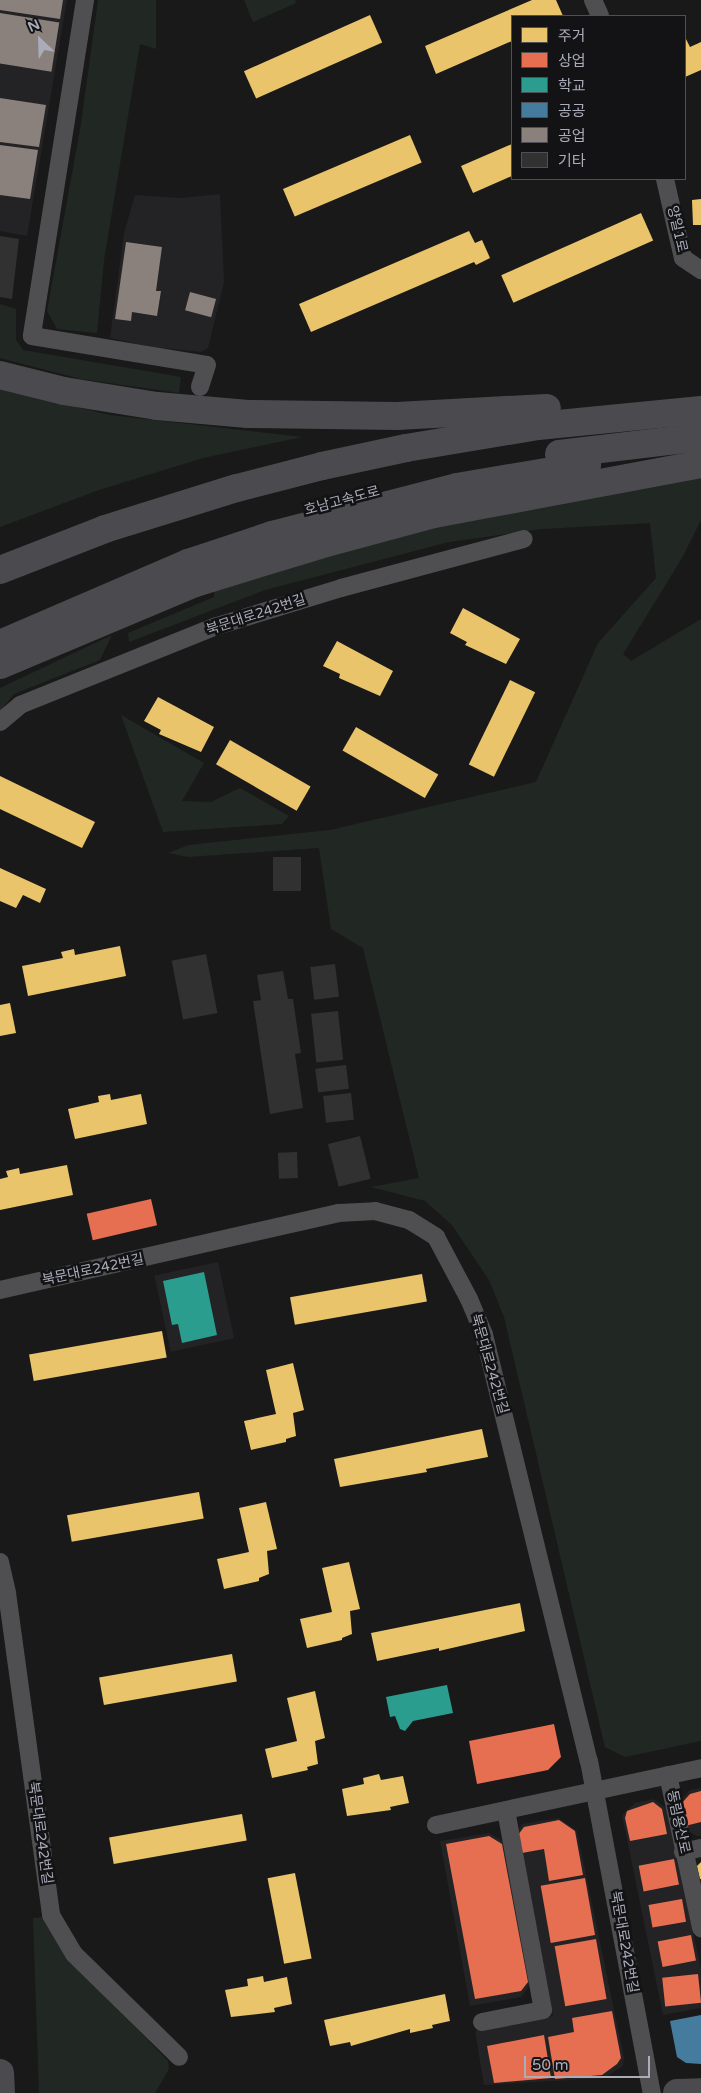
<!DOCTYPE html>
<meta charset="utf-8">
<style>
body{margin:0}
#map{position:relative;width:701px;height:2093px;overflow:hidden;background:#191919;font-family:"Varela Round","Noto Sans KR",sans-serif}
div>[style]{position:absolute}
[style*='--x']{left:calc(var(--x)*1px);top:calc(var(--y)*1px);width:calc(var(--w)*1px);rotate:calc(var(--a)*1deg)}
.built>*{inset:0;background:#232325;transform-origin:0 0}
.green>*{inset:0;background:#212823}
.homes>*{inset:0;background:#e9c46a;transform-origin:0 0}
.shops>*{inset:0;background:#e76f51;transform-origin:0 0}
.schools>*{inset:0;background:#2a9d8f}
.public>*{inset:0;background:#457b9d}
.industry>*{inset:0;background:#8a817c;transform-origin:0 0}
.building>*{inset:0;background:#313131;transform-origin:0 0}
.street>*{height:18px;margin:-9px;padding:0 9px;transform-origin:9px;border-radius:9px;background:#4f4f52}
.primary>*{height:28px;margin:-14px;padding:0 14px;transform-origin:14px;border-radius:14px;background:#4b4b4f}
.highway>*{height:28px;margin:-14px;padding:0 14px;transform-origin:14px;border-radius:14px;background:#4b4b4f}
span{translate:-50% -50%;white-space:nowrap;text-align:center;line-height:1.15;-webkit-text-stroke:5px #131315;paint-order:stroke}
.street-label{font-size:14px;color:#aaacb9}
.legend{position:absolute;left:511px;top:15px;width:175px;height:165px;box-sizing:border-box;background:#131315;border:1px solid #4f5057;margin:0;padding:6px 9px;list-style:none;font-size:15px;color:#aaacb9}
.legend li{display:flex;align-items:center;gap:10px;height:25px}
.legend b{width:25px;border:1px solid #4f5057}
.north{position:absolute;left:15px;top:15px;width:50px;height:50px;-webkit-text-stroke:4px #131315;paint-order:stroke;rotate:336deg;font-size:14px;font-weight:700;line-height:20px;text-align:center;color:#aaacb9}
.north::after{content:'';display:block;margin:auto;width:18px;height:22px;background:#aaacb9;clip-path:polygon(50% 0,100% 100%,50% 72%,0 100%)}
.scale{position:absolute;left:524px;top:2056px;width:126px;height:22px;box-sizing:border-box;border:2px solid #aaacb9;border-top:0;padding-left:6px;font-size:15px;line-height:18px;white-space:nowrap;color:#aaacb9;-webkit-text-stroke:4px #131315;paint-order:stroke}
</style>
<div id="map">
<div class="built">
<i style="clip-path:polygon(0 0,67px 0,27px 236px,0 231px)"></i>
<i style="clip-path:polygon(220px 194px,224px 282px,208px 348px,201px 352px,152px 347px,110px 338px,124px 233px,135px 195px,180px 198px)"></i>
<i style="left:218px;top:1262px;width:78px;height:65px;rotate:78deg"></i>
<i style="clip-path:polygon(701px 1788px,701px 1836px,697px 1836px,684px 1829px,679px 1802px,690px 1790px)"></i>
<i style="clip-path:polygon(654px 1799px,666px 1808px,701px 1969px,701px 2008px,663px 2015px,622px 1815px,635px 1803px)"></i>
<i style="clip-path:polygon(559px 1818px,577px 1831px,624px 2058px,623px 2066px,604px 2078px,484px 2085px,475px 2031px,553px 2016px,515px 1836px,522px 1824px)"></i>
<i style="clip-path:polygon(489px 1833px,503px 1841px,531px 1984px,521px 1997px,470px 2006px,440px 1841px)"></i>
</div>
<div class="green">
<i style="clip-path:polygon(98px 0,156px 0,156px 49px,140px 44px,104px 260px,97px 333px,57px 329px,47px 311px,81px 124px)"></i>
<i style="clip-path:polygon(244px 0,295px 0,296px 3px,253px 22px)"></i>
<i style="clip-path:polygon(0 304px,16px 309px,16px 340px,23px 350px,181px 377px,179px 393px,81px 379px,0 358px)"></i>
<i style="clip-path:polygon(0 389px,110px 415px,302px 437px,203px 458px,99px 490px,0 527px)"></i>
<i style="clip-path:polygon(701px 474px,701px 520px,682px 558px,623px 654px,631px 661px,701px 619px,701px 1741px,625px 1757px,605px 1747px,504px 1317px,489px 1280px,452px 1225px,425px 1201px,371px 1187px,419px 1178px,363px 948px,331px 929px,319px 848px,188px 857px,168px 853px,189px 845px,330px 830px,536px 782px,598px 643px,656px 578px,650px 523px,542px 529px,449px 542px,265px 590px,129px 642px,128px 633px,214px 597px,214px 588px,439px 521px)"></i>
<i style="clip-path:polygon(112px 635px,100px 660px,14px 694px,0 711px,0 688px)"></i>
<i style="clip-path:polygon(121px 715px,204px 763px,182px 801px,211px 802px,240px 788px,289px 816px,282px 824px,163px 832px)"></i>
<i style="clip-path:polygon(45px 1917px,66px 1955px,168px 2061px,169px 2069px,155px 2093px,39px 2093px,33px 1918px)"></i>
</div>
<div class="homes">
<i style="clip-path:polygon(532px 0,556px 0,563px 16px,512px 16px,512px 41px,436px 74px,425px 46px)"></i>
<i style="left:370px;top:15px;width:30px;height:138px;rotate:66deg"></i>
<i style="clip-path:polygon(686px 39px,690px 47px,701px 42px,701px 70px,685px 77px)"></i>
<i style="left:410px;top:135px;width:30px;height:138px;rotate:67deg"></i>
<i style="clip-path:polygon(512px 144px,512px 176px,473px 193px,461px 166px)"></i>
<i style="clip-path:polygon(701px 199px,701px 225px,693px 225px,692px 200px)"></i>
<i style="left:641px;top:213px;width:30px;height:153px;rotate:66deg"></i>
<i style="clip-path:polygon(469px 231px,475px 243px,482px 240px,490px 258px,476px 265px,474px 262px,311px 332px,299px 304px)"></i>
<i style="clip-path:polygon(463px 608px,520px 639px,506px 664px,465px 645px,467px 642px,450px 633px)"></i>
<i style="clip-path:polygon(337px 641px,393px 671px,380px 696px,339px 678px,340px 674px,323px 666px)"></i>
<i style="left:510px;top:680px;width:28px;height:94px;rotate:26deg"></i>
<i style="clip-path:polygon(158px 697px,214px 727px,201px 752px,159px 734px,161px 730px,144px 721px)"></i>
<i style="left:356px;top:727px;width:95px;height:27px;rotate:30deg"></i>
<i style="left:230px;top:740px;width:93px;height:28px;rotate:30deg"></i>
<i style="clip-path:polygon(0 776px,95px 822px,82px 848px,0 809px)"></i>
<i style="clip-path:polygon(0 868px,46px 889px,40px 903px,23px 895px,16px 908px,0 901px)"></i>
<i style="clip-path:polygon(120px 946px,126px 976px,28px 996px,22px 966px,63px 958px,61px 952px,74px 949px,75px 955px)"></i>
<i style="clip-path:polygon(10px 1003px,16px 1033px,0 1036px,0 1005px)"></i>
<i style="clip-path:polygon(110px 1094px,111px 1100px,141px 1094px,147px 1124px,75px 1139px,68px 1109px,99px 1102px,98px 1096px)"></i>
<i style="clip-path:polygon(67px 1165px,73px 1195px,0 1210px,0 1179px,8px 1177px,6px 1171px,19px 1168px,20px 1174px)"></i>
<i style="left:422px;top:1274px;width:28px;height:134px;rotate:80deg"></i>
<i style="left:162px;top:1331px;width:27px;height:135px;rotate:80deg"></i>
<i style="clip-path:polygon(293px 1363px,304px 1410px,293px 1413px,296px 1436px,286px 1439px,286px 1442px,251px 1450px,244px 1421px,276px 1414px,266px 1370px)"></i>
<i style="clip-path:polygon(482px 1429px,488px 1457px,426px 1469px,427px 1472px,340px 1487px,334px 1459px)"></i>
<i style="left:199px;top:1492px;width:27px;height:134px;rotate:80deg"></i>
<i style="clip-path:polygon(266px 1502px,277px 1549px,267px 1551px,269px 1574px,259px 1578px,259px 1581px,224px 1589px,217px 1559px,249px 1552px,239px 1508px)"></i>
<i style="clip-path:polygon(349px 1562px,360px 1609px,350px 1611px,352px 1634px,342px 1638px,342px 1640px,307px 1648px,300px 1619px,332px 1612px,322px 1568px)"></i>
<i style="clip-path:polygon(520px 1603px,525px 1631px,439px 1651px,439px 1648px,377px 1661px,371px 1633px)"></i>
<i style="left:232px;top:1654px;width:28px;height:135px;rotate:80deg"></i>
<i style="clip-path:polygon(315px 1691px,325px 1738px,315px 1741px,318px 1764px,307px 1767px,308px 1770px,272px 1778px,265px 1749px,297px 1741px,287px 1698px)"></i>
<i style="clip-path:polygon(379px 1774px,381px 1780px,403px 1776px,409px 1803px,390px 1807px,391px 1810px,347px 1816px,342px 1789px,364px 1784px,363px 1778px)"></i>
<i style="left:242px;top:1814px;width:27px;height:135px;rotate:80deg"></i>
<i style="clip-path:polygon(701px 1862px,701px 1879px,700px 1879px,697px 1866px)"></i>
<i style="left:295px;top:1873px;width:87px;height:28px;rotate:79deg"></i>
<i style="clip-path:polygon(263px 1976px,264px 1982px,287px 1977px,292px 2004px,274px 2008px,275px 2012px,231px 2017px,225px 1990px,248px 1986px,247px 1979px)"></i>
<i style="clip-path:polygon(445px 1994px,450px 2021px,432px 2025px,433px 2028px,410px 2033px,410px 2029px,351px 2046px,350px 2042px,330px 2046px,324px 2020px)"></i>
</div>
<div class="shops">
<i style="left:151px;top:1199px;width:27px;height:66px;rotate:77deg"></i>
<i style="clip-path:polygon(554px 1724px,561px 1757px,548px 1770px,477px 1784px,469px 1741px)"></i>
<i style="clip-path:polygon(701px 1791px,701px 1822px,685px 1826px,681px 1804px,690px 1794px)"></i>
<i style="clip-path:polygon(653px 1802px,662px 1809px,667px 1834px,630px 1841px,625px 1818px,627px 1811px)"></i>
<i style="clip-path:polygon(559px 1820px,575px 1831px,583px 1875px,549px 1881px,544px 1849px,522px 1853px,518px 1835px,524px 1827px)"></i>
<i style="clip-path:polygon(489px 1836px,502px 1844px,528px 1982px,521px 1991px,475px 1999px,446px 1844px)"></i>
<i style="left:674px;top:1859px;width:26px;height:36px;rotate:79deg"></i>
<i style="left:585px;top:1878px;width:58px;height:45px;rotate:80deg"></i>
<i style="left:682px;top:1899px;width:23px;height:34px;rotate:80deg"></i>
<i style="left:691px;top:1935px;width:26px;height:34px;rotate:79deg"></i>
<i style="left:596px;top:1939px;width:61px;height:42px;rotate:80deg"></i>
<i style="left:698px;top:1974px;width:29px;height:36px;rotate:84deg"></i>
<i style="clip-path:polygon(612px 2011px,621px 2058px,617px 2064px,602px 2075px,555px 2079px,548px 2037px,574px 2032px,572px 2018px)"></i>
<i style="clip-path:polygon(544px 2035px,551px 2078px,494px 2083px,487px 2046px)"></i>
</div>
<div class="schools">
<i style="clip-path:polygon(204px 1272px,217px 1335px,182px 1343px,178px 1324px,172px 1325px,163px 1281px)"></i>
<i style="clip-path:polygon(447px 1685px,453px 1713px,413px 1721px,405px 1731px,400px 1729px,395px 1716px,390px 1717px,386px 1697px)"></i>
</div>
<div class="public">
<i style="clip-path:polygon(701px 2015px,701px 2064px,686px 2063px,677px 2057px,670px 2021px)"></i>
</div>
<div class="industry">
<i style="clip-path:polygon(0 0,63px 0,60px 19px,0 10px)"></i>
<i style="left:0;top:13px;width:60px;height:50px;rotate:9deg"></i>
<i style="clip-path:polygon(0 98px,46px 105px,39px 147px,0 142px)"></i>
<i style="clip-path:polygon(0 145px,38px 150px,30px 199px,0 195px)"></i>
<i style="clip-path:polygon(126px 242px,162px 247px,156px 291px,161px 291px,157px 316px,132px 312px,131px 321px,115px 319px)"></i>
<i style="left:190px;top:292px;width:27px;height:19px;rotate:15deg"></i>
</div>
<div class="building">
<i style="clip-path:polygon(0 236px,19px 239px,12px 299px,0 297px)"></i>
<i style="left:273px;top:857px;width:28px;height:34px"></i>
<i style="left:206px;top:954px;width:60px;height:35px;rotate:79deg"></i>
<i style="left:335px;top:964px;width:33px;height:25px;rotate:83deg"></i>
<i style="clip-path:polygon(283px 971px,288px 999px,293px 999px,301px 1053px,295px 1054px,303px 1108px,270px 1114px,253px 1001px,261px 1000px,257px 975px)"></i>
<i style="left:338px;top:1011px;width:49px;height:27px;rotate:84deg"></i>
<i style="left:346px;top:1065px;width:24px;height:31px;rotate:83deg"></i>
<i style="left:351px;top:1093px;width:27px;height:28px;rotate:84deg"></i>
<i style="left:360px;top:1136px;width:44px;height:33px;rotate:76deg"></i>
<i style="left:297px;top:1152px;width:26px;height:19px;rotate:88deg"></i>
</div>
<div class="street">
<i style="--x:85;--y:0;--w:340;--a:99"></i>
<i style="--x:32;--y:336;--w:177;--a:9.4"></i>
<i style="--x:207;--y:365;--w:23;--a:108"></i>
<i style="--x:593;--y:0;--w:17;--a:66"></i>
<i style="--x:665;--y:179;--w:81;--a:77.2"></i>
<i style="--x:683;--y:258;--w:22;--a:34"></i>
<i style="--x:0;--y:722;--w:26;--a:-40"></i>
<i style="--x:20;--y:705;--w:212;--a:-21.9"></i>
<i style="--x:217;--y:626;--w:130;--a:-17"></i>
<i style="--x:341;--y:588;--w:189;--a:-15"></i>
<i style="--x:0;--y:1290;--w:348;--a:-12.8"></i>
<i style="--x:339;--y:1213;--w:36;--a:-3"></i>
<i style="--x:375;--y:1211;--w:35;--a:15"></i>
<i style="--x:409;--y:1220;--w:32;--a:32"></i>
<i style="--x:436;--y:1237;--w:70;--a:62"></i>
<i style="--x:469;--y:1299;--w:39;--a:67"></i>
<i style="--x:484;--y:1335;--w:439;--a:76.2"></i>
<i style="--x:589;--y:1761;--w:338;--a:79.3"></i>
<i style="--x:0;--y:1562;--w:32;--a:77"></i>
<i style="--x:7;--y:1593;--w:325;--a:82.2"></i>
<i style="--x:51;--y:1915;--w:45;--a:59.5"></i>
<i style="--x:74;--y:1954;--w:147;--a:44.4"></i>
<i style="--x:668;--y:1775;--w:157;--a:77.8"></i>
<i style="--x:436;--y:1825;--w:271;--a:-12.1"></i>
<i style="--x:683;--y:1852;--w:18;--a:-13"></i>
<i style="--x:482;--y:2022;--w:62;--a:-11.1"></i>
<i style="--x:543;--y:2010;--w:203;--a:-100.5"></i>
</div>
<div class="primary">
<i style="--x:677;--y:2093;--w:24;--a:-2"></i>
</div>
<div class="highway">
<i style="--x:0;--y:375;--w:66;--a:14"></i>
<i style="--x:64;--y:391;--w:94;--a:9.2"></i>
<i style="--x:157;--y:406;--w:91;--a:5"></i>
<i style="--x:248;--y:414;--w:149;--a:0.8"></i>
<i style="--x:397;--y:416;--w:150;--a:-3.1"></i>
<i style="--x:559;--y:454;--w:143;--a:-6.8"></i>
<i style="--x:0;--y:570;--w:113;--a:-21.3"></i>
<i style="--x:105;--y:529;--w:138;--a:-17.3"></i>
<i style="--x:237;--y:488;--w:88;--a:-14.5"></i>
<i style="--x:322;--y:466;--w:86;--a:-12.1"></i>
<i style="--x:406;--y:448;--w:134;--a:-9.5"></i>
<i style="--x:538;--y:426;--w:164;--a:-5.6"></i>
<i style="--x:0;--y:644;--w:205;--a:-23.3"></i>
<i style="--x:188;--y:563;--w:89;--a:-18.4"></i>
<i style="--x:272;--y:535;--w:191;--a:-14.5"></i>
<i style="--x:457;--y:487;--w:132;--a:-9.6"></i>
<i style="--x:0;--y:665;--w:212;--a:-22.8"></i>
<i style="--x:195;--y:583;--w:130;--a:-17"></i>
<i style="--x:319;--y:545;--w:119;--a:-15.1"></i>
<i style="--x:434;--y:514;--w:272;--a:-10.6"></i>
<i style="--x:0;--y:2073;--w:20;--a:87"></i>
</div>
<div class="street-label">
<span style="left:677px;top:229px;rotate:77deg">양일1로</span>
<span style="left:342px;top:501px;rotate:-15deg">호남고속도로</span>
<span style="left:256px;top:615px;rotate:-18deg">북문대로242번길</span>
<span style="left:93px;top:1270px;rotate:-12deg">북문대로242번길</span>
<span style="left:489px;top:1364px;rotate:74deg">북문대로242번길</span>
<span style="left:678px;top:1822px;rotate:78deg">동림용산로</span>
<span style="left:40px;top:1833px;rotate:82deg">북문대로242번길</span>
<span style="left:624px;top:1942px;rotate:80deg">북문대로242번길</span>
</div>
<ul class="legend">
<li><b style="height:14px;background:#e9c46a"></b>주거</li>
<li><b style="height:14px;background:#e76f51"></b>상업</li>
<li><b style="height:14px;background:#2a9d8f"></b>학교</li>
<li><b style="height:14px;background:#457b9d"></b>공공</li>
<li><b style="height:14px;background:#8a817c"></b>공업</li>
<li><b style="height:14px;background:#313131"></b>기타</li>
</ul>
<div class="north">N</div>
<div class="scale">50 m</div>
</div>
